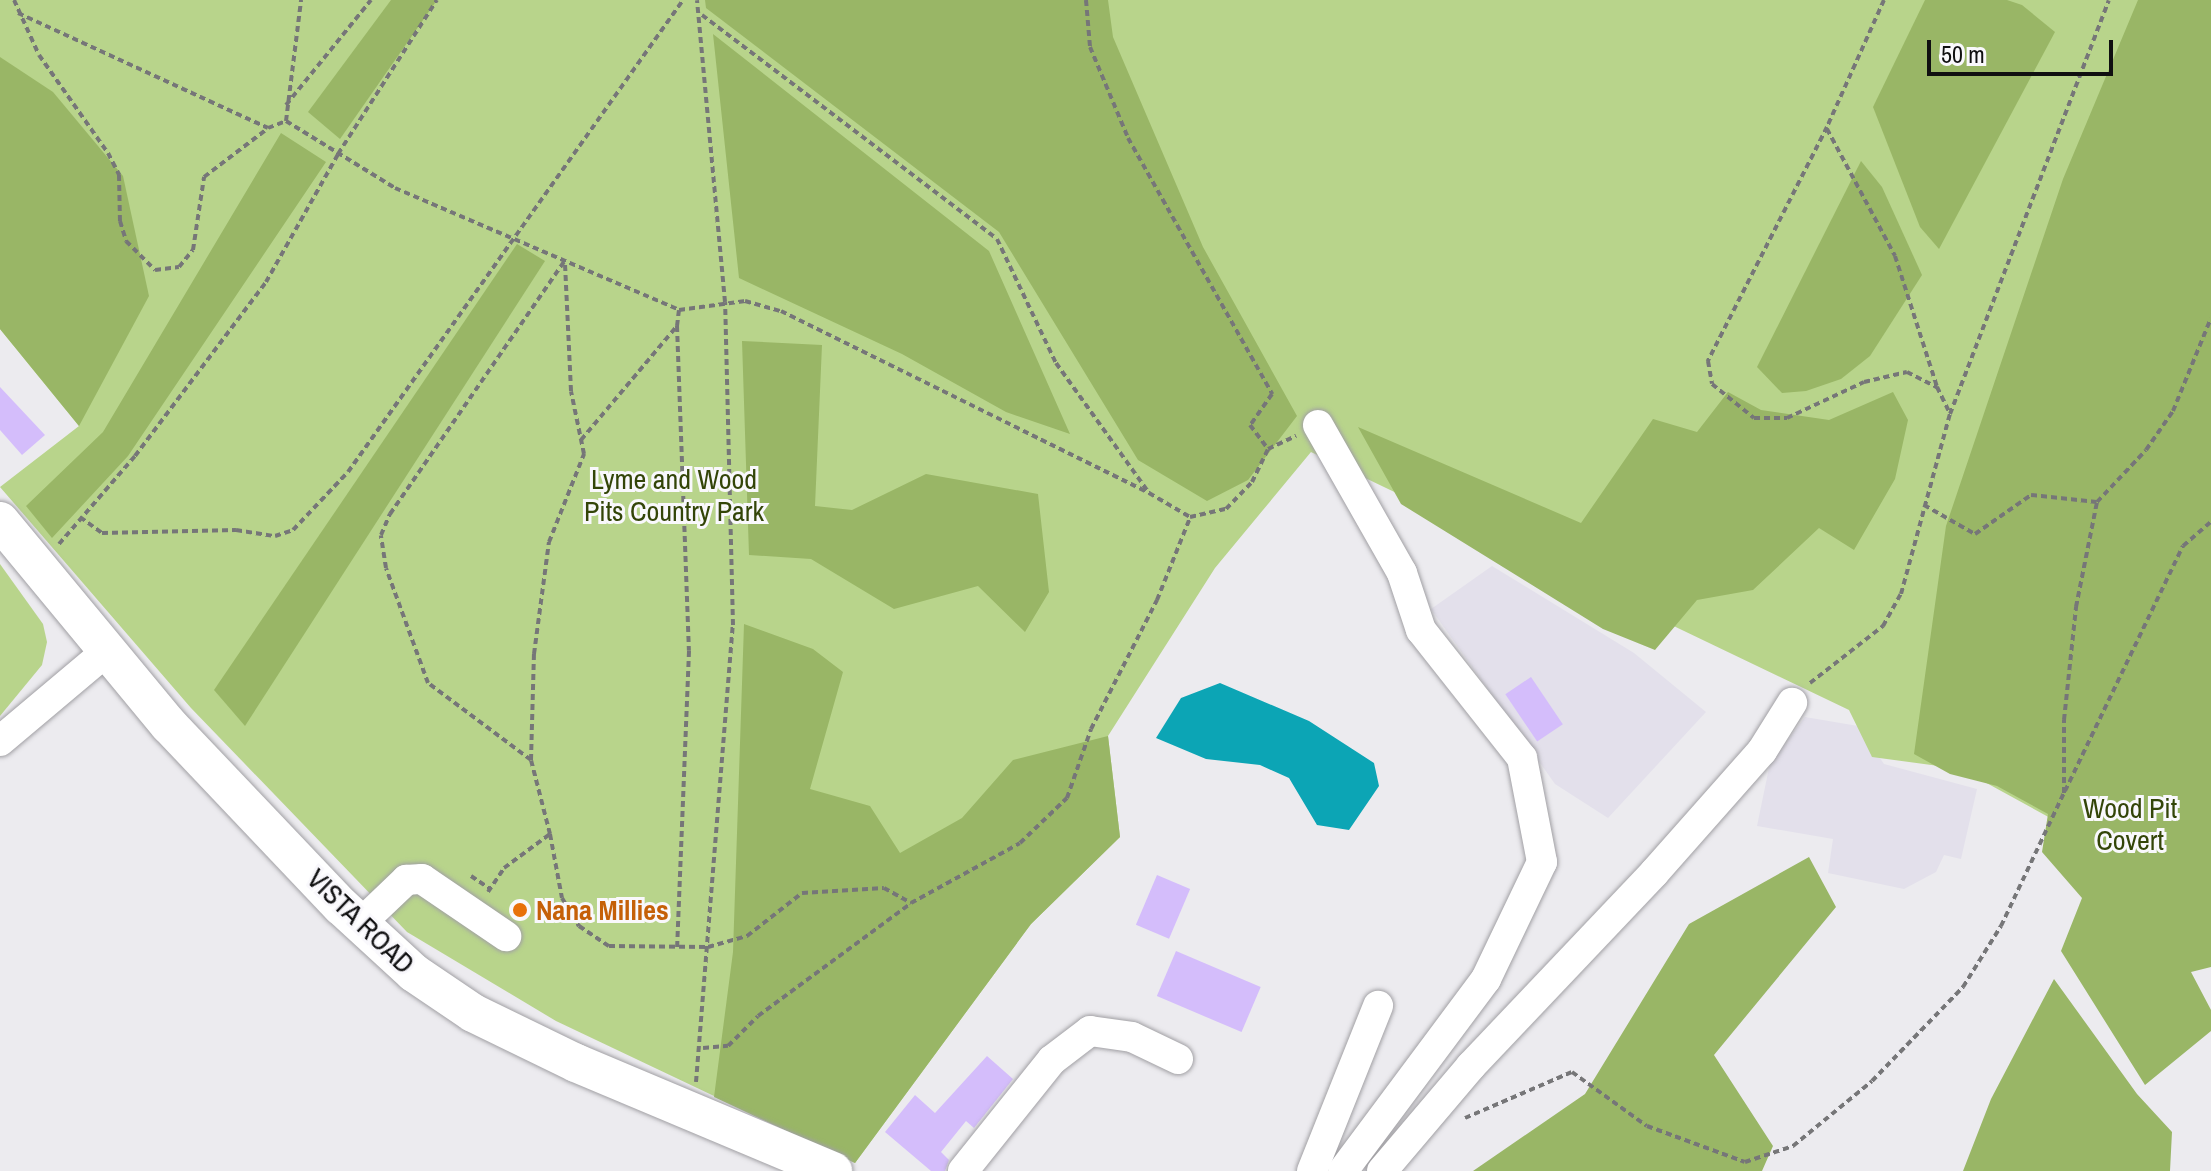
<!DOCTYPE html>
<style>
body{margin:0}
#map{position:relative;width:2211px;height:1171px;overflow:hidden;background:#ecebef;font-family:"Archivo Narrow",sans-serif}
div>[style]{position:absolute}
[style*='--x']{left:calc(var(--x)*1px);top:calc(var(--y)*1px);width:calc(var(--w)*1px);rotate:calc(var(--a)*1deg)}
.built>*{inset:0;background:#e3e0eb}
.green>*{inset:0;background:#b8d48b}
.forest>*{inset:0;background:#99b666}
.water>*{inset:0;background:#0ca5b5}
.building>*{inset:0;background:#d4bdfb;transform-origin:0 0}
.path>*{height:4px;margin-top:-2px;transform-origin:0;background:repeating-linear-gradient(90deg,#767678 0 6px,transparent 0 10px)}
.roads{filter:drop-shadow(0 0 2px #a1a0a4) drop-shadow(0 0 2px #a1a0a4)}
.minor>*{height:30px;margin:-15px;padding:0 15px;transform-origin:15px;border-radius:15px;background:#fff}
.major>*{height:38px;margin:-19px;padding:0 19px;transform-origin:19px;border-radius:19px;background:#fff}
.dots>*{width:22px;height:22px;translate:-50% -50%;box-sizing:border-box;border:4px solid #f9f8fc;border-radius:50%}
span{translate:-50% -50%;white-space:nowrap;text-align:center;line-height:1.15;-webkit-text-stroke:6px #f9f8fc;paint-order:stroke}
.park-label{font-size:28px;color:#334508}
.food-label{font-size:28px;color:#c56008;font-weight:700}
.left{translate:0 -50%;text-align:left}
.street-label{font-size:28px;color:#101011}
.scale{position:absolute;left:1927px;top:40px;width:186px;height:36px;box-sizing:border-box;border:4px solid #101011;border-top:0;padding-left:10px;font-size:24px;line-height:28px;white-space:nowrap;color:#101011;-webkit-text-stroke:6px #f9f8fc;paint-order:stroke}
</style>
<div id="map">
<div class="built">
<i style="clip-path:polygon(1492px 566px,1634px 653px,1706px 712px,1608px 818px,1555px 784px,1431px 609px)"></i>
<i style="clip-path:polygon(1805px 717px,1858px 726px,1884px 764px,1977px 789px,1961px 859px,1944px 855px,1936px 872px,1904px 889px,1828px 873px,1833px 839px,1757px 826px,1770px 763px)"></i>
</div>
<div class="green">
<i style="clip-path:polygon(0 0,2211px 0,2211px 906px,1961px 769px,1872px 757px,1849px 710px,1311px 452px,1215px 568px,1108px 736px,1120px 837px,1031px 924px,855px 1163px,556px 1021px,407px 932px,191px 708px,0 487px,79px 426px,0 329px)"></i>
<i style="clip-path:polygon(0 564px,43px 624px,47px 642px,42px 665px,0 716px)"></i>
</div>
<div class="forest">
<i style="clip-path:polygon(391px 0,437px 0,340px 139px,308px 112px)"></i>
<i style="clip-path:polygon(705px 0,1108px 0,1113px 37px,1203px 247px,1297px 416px,1248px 480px,1207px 501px,1138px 460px,999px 232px,706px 8px)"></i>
<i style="clip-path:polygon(1925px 0,2007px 0,2022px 5px,2055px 32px,1939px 249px,1920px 227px,1873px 107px)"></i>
<i style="clip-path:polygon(2138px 0,2211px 0,2211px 967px,2191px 972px,2211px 1010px,2211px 1031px,2145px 1085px,2061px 951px,2082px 898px,2042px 852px,2048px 814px,1997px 786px,1950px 774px,1914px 754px,1946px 526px,2063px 179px)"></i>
<i style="clip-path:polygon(713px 34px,989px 251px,1070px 434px,1006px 412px,902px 354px,739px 278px)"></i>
<i style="clip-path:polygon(0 57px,53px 92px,123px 176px,149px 296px,79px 426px,0 329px)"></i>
<i style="clip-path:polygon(281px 133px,326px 162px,128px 456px,52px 538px,26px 506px,103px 432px)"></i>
<i style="clip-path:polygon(1861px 161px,1882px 187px,1922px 275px,1870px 356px,1841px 379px,1806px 391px,1782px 393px,1757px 367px)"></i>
<i style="clip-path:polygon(517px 244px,545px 261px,245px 726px,214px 690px)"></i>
<i style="clip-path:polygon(742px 341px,822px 345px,815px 506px,852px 510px,926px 474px,1038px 494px,1049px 592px,1025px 632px,978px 586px,894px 609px,811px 559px,749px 555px)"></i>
<i style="clip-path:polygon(1728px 392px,1761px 410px,1829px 420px,1893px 392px,1908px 420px,1895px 479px,1854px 550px,1819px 528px,1753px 590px,1697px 600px,1655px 650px,1603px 629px,1401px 504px,1358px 427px,1581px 523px,1653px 419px,1697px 432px)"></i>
<i style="clip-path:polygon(744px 624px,813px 649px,843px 672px,810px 789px,870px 806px,900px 853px,962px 818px,1013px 760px,1108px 736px,1120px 837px,1031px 924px,855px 1163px,714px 1097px,733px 952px)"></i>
<i style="clip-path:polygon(1809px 857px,1836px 907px,1714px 1055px,1773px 1146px,1762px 1171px,1473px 1171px,1585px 1094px,1689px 924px)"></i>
<i style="clip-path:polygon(2054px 979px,2137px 1094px,2172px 1132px,2170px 1171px,1963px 1171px,1991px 1099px)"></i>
</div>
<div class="water">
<i style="clip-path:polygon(1220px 683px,1309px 721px,1374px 763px,1379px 786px,1349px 830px,1317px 825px,1289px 778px,1260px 765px,1206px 759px,1156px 738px,1181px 698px)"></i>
</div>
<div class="building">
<i style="clip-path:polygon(0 387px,45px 435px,22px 455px,0 430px)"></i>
<i style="left:1531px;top:677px;width:57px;height:31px;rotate:56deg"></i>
<i style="left:1157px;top:875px;width:36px;height:54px;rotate:23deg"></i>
<i style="left:1176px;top:951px;width:92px;height:49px;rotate:23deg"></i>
<i style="clip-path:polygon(987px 1056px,1013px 1079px,974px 1128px,966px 1121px,941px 1152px,949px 1160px,945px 1171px,931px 1171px,885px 1132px,915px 1095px,935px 1113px)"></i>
</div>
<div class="path">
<i style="--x:14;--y:0;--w:60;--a:65.6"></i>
<i style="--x:39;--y:55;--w:120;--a:54.9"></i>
<i style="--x:108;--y:153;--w:25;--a:63"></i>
<i style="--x:119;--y:175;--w:46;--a:88.8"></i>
<i style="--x:120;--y:221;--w:21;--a:73"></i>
<i style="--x:126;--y:241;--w:41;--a:45"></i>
<i style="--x:155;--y:270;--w:24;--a:-7"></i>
<i style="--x:179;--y:267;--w:22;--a:-51"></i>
<i style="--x:193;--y:250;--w:74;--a:-81.4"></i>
<i style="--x:204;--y:177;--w:79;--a:-37.3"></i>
<i style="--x:1086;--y:0;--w:47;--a:85.1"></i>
<i style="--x:1090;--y:47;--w:99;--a:67.3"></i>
<i style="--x:1128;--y:138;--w:294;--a:60.6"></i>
<i style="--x:1272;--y:394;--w:38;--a:125"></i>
<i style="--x:1250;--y:425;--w:30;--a:53"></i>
<i style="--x:1884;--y:0;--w:139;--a:114.2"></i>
<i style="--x:1827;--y:127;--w:263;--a:117"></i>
<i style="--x:1708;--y:361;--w:23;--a:80"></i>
<i style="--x:1712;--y:384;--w:54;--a:39"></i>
<i style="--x:1754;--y:418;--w:33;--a:0"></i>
<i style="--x:1787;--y:418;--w:85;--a:-25.1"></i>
<i style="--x:1864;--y:382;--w:44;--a:-13.1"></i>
<i style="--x:1907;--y:372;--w:34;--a:27"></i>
<i style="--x:1937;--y:387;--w:30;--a:64"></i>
<i style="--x:18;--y:13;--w:275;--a:24.7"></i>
<i style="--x:268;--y:128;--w:19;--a:-21"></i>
<i style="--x:286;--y:121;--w:128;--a:31.6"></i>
<i style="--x:395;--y:188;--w:309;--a:23.2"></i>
<i style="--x:679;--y:310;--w:67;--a:-7.8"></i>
<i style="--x:745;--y:301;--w:37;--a:16"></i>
<i style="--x:781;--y:311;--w:411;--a:26.3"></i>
<i style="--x:702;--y:15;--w:370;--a:37.2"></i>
<i style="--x:997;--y:239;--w:137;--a:64.6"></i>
<i style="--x:1056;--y:363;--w:160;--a:54.4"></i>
<i style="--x:1149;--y:493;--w:48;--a:30.3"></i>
<i style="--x:1190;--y:517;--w:37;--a:-13"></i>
<i style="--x:1226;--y:509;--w:37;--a:-46"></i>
<i style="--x:1252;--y:482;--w:37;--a:-64"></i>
<i style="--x:1268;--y:449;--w:31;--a:-25"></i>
<i style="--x:286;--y:105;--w:135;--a:-51"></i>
<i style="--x:286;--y:121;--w:122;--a:-82.9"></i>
<i style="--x:1827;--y:129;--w:144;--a:61.8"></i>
<i style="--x:1895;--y:256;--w:138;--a:72.2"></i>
<i style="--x:677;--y:326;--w:325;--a:87.9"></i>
<i style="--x:689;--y:651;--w:298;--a:92.3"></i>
<i style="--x:581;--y:440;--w:149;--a:-49.9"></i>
<i style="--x:677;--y:326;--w:16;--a:-83"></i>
<i style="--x:1924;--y:505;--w:59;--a:29.6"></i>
<i style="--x:1975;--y:534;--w:68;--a:-34.9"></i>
<i style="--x:2031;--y:495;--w:66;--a:6.1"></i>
<i style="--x:80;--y:517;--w:27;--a:36"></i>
<i style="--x:102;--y:533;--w:134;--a:-1.3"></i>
<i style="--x:236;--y:530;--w:39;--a:9"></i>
<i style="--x:275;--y:536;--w:19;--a:-18"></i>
<i style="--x:293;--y:530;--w:80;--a:-46.5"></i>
<i style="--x:348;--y:472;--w:579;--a:-54.63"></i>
<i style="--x:59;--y:544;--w:116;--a:-49.2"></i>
<i style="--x:135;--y:456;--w:218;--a:-53"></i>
<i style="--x:266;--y:282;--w:147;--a:-60.6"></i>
<i style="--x:338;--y:154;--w:183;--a:-57.3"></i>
<i style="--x:1810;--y:683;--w:93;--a:-38"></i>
<i style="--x:1883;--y:626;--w:37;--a:-61"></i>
<i style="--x:1901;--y:594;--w:187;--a:-74.8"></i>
<i style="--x:1950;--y:414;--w:443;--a:-69"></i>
<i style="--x:531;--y:760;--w:106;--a:-88.4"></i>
<i style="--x:534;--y:654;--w:113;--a:-82.4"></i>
<i style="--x:549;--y:542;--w:95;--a:-68.3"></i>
<i style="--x:584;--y:454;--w:64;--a:-101.7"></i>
<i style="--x:571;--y:391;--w:128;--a:-92.7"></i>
<i style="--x:2065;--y:791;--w:272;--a:-64.3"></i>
<i style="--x:2183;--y:546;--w:37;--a:-41"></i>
<i style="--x:550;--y:834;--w:65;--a:79.4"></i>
<i style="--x:562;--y:898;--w:33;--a:59"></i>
<i style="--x:579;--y:926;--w:36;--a:34"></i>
<i style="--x:609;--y:946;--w:99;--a:0.6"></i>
<i style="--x:708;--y:947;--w:41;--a:-15.8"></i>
<i style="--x:747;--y:936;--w:70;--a:-38"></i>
<i style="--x:802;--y:893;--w:82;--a:-3.5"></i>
<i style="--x:884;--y:888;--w:31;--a:29"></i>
<i style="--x:471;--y:876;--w:23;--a:34"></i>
<i style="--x:488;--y:892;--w:29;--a:-56"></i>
<i style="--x:504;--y:868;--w:57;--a:-36.5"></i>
<i style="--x:550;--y:834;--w:76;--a:-104.4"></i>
<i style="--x:531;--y:760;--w:129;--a:-143.2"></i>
<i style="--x:428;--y:683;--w:122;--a:-110.1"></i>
<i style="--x:386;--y:568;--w:33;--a:-99"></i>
<i style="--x:381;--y:535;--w:23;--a:-67"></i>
<i style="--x:390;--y:514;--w:308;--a:-55.4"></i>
<i style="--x:703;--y:1048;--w:25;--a:-5"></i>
<i style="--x:728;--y:1046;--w:42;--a:-45"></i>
<i style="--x:758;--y:1016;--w:190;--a:-36.4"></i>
<i style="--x:911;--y:903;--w:124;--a:-28.8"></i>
<i style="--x:1020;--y:843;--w:65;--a:-43.8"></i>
<i style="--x:1067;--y:798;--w:73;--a:-70.8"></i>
<i style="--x:1091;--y:729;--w:145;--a:-62.9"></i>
<i style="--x:1157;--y:600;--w:88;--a:-68.1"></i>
<i style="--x:696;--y:1082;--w:458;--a:-85.4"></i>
<i style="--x:733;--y:625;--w:323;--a:-91.4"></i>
<i style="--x:725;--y:302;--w:303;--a:-95.3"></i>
<i style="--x:1465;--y:1118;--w:116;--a:-23.3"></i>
<i style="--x:1572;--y:1072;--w:92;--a:35.8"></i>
<i style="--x:1647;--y:1126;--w:104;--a:20.2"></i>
<i style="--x:1745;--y:1162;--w:51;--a:-18.4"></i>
<i style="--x:1793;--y:1146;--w:102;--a:-39.4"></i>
<i style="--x:1872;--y:1081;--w:131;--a:-45.9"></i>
<i style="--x:1963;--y:987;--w:72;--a:-58.1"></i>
<i style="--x:2001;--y:926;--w:147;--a:-64.7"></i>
<i style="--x:2064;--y:793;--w:73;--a:-90"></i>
<i style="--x:2064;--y:720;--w:114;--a:-83.9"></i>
<i style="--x:2076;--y:607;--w:107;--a:-78.7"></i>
<i style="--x:2097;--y:502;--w:71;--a:-46.7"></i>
<i style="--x:2146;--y:450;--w:47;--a:-55.3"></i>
<i style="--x:2173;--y:411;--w:100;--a:-67.8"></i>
</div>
<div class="roads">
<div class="minor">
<i style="--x:1318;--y:425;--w:170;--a:60.4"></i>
<i style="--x:1402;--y:573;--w:60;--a:71.6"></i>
<i style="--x:1421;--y:630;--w:163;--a:51.7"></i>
<i style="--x:1522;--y:758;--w:106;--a:79.1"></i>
<i style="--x:1542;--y:862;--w:130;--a:115.6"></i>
<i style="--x:1486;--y:979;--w:239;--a:126.7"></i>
<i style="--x:0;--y:741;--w:141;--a:-40.1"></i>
<i style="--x:360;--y:924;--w:64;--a:-43.7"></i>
<i style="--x:406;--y:880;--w:16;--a:-4"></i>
<i style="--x:422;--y:879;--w:102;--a:34.2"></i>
<i style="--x:963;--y:1171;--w:142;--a:-51.3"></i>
<i style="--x:1052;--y:1060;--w:48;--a:-37.3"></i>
<i style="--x:1090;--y:1031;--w:42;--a:8.1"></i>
<i style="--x:1132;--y:1037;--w:51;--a:25.6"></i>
<i style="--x:1312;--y:1171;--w:178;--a:-68.2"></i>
<i style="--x:1382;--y:1171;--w:138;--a:-49.7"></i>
<i style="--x:1471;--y:1066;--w:266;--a:-46.5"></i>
<i style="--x:1654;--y:873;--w:163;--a:-48.5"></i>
<i style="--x:1762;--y:751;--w:57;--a:-58"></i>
</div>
<div class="major">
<i style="--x:0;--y:521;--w:265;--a:50.4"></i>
<i style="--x:169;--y:725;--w:250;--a:46.5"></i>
<i style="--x:341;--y:906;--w:99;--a:42.5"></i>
<i style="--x:414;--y:973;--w:71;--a:34.1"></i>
<i style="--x:473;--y:1013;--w:114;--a:25.9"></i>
<i style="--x:576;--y:1063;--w:279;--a:22.8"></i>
</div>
</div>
<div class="dots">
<i style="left:520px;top:910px;background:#e8710a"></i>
</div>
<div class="park-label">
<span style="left:674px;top:495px">Lyme and Wood<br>Pits Country Park</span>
<span style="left:2130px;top:824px">Wood Pit<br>Covert</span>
</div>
<div class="food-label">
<span class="left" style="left:536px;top:910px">Nana Millies</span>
</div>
<div class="street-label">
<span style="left:361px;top:921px;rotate:44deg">VISTA ROAD</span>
</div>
<div class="scale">50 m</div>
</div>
